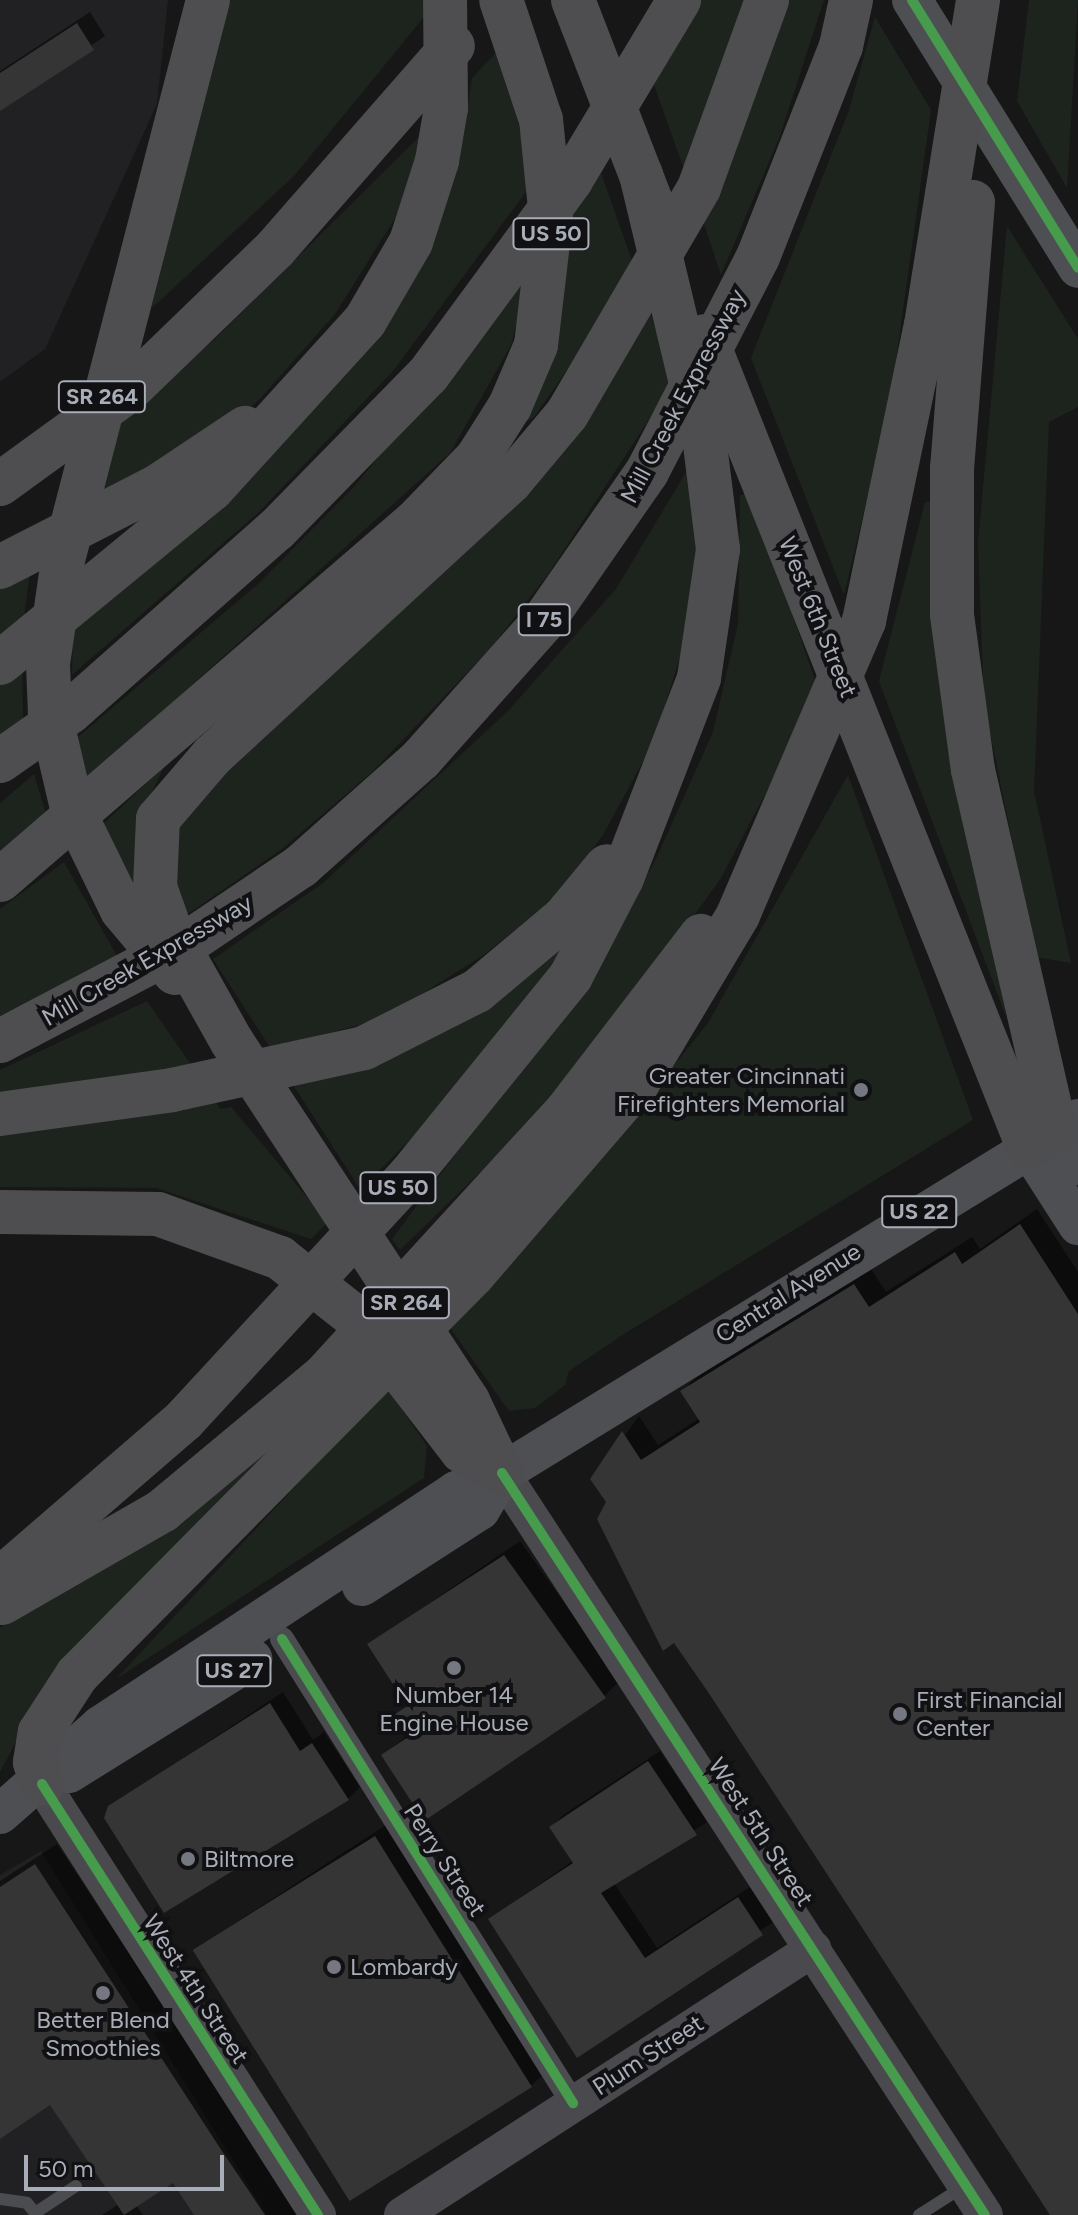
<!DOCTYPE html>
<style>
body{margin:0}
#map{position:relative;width:1078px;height:2215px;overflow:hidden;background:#171717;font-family:Figtree,sans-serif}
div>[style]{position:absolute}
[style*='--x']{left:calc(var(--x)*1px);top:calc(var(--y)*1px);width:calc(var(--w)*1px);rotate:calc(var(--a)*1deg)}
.built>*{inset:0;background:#212123}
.green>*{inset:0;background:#1d241e}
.shadow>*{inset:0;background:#0007}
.building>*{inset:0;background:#353536;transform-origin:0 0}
.lane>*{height:12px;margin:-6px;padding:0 6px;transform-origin:6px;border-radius:6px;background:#4b4c50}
.street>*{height:24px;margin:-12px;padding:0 12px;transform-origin:12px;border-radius:12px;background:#4b4c50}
.secondary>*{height:36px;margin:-18px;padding:0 18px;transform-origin:18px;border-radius:18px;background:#4a4a4e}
.primary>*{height:40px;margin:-20px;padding:0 20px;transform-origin:20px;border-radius:20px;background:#4d4f52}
.highway>*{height:44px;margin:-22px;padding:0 22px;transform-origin:22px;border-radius:22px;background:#4e4e51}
.cycleway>*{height:10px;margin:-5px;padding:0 5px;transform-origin:5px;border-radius:5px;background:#469c4c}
.dots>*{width:22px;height:22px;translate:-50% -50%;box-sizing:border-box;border:4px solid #111113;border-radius:50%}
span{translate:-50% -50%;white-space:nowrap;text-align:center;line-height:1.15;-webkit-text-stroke:8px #111113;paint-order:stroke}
.shield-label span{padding:2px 6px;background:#111113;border:2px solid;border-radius:6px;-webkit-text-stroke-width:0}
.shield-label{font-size:22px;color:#a8adb8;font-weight:700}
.street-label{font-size:24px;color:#a8adb8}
.poi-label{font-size:24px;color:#a8adb8}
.right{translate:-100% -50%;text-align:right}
.left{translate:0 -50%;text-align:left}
.scale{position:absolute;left:24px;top:2155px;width:200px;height:36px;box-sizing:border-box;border:4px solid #a8adb8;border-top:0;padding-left:10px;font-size:24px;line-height:28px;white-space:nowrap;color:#a8adb8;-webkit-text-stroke:6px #111113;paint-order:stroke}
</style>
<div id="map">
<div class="built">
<i style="clip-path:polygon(0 0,168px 0,157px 104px,45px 349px,0 382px)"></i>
<i style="clip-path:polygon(41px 1851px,267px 2215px,0 2215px,0 1875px)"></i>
</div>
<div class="green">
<i style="clip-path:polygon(228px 0,432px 0,433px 6px,294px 176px,151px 309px)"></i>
<i style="clip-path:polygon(696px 0,745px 0,685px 172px,654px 85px)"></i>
<i style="clip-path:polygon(781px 0,824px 0,780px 136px,721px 275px,703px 221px)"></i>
<i style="clip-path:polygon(1029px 0,1078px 0,1067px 188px,1017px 101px)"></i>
<i style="clip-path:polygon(875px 17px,931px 110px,890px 403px,844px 595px,751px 358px,849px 110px)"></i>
<i style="clip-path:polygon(501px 47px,532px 184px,393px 371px,260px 511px,72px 675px,73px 622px,440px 214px,463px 139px,472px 78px)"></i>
<i style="clip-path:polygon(425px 131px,404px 204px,335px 314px,258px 401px,206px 441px,99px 503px,122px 412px,215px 339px)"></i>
<i style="clip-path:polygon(600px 170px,636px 272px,534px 417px,509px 432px,561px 314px,572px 213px)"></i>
<i style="clip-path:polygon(1007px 226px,1078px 339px,1078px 407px,1049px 422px,1034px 791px,1071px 963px,1036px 957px,984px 703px,978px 542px)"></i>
<i style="clip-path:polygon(529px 275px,511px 345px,450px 453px,87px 779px,78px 737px,258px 584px,353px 488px)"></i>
<i style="clip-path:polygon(650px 313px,674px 381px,549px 573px,490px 649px,372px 772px,282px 849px,185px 916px,173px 880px,181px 813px)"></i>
<i style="clip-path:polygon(692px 462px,697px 542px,680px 657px,654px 741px,603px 835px,558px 895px,485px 954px,384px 1018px,271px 1049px,213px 959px,323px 883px,508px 711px,616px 589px)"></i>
<i style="clip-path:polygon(751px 494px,819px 692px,721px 878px,576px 1079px,400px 1250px,392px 1239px,603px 957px,657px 857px,713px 732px,738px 624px,740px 495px)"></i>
<i style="clip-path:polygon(934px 501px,953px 743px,1007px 1019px,879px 681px,925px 502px)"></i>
<i style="clip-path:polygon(30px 572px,24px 618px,0 636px,0 584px)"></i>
<i style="clip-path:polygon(22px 661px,23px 719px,0 738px,0 678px)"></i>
<i style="clip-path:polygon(164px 767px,141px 814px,138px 898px,101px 826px)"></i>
<i style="clip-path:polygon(34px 774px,46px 814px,0 851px,0 803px)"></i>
<i style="clip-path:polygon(848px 775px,973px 1120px,624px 1334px,569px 1371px,565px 1385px,535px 1408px,509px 1411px,448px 1325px,560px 1207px,708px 1023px)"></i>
<i style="clip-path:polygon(64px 862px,118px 958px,0 1016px,0 909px)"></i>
<i style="clip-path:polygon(569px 942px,457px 1094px,360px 1189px,290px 1080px)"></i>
<i style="clip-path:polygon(147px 1001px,192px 1066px,0 1094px,0 1070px)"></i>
<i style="clip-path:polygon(215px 1101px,220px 1109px,231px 1107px,328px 1222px,311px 1239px,156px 1188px,0 1187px,0 1134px)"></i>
<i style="clip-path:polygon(387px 1388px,427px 1446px,424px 1478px,116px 1679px)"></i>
<i style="clip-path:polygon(314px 1411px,51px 1675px,0 1772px,0 1628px,153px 1530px)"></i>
</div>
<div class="shadow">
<i style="clip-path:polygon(90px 12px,105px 36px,0 109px,0 71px)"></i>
<i style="clip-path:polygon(1037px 1209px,1078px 1272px,1078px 2215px,1052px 2215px,593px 1479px,639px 1416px,658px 1445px,700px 1418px,682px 1391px,699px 1375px,871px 1269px,886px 1292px,972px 1237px,980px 1249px)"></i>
<i style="clip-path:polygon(520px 1541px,620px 1681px,604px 1696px,383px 1755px,409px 1734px,397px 1715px,408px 1703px,370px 1644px)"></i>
<i style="clip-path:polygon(283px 1692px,313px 1740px,324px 1732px,360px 1787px,348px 1799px,110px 1807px)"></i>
<i style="clip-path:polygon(660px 1751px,707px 1822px,614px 1883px,657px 1948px,750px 1887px,773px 1922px,577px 2055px,490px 1919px,574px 1860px,551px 1827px,563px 1815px)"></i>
<i style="clip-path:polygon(389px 1823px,547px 2071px,532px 2085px,195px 1949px)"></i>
<i style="clip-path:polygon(57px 1844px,301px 2215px,196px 2215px,173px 2180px,136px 2205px,143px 2215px,102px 2215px,119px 2204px,51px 2102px,0 2136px,0 1881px)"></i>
</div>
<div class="building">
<i style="clip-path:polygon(77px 23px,94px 50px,0 111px,0 73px)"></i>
<i style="clip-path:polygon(1020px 1224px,1078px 1314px,1078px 2215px,1050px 2215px,708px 1692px,674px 1643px,663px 1651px,597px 1519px,606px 1502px,590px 1479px,622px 1431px,641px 1460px,700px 1422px,680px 1391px,854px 1284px,869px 1307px,955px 1252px,962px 1264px)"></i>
<i style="clip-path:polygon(504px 1555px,606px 1698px,424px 1821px,381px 1755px,408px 1737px,394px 1715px,407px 1706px,367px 1644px)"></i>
<i style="clip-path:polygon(270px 1703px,300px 1751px,312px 1743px,349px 1800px,164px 1913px,104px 1818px,108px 1806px)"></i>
<i style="clip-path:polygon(648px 1761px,697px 1835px,601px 1893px,645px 1958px,738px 1897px,763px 1935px,577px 2058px,488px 1919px,573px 1863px,549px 1827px)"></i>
<i style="left:375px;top:1836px;width:296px;height:215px;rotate:58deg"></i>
<i style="clip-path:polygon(35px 1864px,222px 2151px,265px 2215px,194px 2215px,173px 2183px,124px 2215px,50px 2105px,0 2139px,0 1887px)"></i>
</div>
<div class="lane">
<i style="--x:0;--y:2199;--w:27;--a:8"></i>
<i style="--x:27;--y:2203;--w:13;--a:51"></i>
<i style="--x:35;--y:2213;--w:49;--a:-33.4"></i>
<i style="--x:919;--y:2215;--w:52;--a:-32.5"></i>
</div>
<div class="street">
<i style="--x:282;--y:1639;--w:548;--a:57.91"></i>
</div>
<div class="secondary">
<i style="--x:502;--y:1473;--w:885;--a:56.94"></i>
<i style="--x:42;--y:1784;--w:512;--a:57.37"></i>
<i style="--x:402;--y:2215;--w:490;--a:-32.9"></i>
</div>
<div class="primary">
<i style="--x:912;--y:0;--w:315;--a:58.2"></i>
<i style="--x:1056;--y:1132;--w:40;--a:56"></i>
<i style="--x:1028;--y:1147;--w:93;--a:57.3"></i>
<i style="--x:362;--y:1586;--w:140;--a:-32.8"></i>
<i style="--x:480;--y:1510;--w:43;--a:-59.3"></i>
<i style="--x:69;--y:1773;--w:216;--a:-31.9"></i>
<i style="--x:0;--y:1814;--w:133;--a:-41.3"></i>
<i style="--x:100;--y:1726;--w:427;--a:-33.4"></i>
<i style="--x:456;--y:1491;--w:49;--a:-21.4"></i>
<i style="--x:502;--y:1473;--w:676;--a:-31.57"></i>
</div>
<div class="highway">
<i style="--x:573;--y:0;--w:216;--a:68.8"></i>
<i style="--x:973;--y:202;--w:267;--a:94.5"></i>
<i style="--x:952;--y:468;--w:147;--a:90"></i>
<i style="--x:952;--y:615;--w:156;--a:82.3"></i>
<i style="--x:973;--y:770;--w:371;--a:77.1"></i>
<i style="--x:705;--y:336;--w:873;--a:68.28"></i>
<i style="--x:0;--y:484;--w:158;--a:-36"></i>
<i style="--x:128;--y:391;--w:204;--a:-44"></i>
<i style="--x:275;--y:249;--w:270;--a:-48.8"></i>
<i style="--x:0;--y:567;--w:178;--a:-27.1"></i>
<i style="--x:158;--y:486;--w:105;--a:-33.7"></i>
<i style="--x:0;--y:663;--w:274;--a:-39.4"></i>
<i style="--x:212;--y:489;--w:227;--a:-47.7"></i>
<i style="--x:365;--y:321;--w:91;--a:-59.8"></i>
<i style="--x:411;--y:242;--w:85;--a:-72.2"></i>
<i style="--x:437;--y:161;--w:54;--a:-80.4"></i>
<i style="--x:446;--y:108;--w:108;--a:-90.5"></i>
<i style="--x:0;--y:761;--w:85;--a:-35"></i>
<i style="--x:70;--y:712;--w:275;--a:-41.5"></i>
<i style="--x:276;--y:530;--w:217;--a:-45.6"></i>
<i style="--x:428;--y:375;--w:242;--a:-53.7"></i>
<i style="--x:571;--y:180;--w:210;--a:-59"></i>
<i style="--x:0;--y:880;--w:549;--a:-40.79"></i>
<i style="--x:416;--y:521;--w:88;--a:-45.9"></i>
<i style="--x:477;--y:458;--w:62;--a:-57.6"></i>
<i style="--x:510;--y:406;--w:66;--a:-66.9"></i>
<i style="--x:536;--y:345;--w:128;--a:-83.3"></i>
<i style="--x:551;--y:218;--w:99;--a:-95.8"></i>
<i style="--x:541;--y:120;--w:126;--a:-108.4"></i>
<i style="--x:175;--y:973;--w:82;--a:-130.1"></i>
<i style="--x:122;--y:910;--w:114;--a:-116.1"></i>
<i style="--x:72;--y:808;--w:97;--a:-103.2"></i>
<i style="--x:50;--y:714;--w:50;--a:-92.3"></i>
<i style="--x:48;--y:664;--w:105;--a:-81.8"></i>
<i style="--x:63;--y:560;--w:578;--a:-75.48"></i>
<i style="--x:0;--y:1041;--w:211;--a:-27.7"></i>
<i style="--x:187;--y:943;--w:138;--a:-34"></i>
<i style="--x:301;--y:866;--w:161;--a:-41.7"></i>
<i style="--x:421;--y:759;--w:182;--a:-48.3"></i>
<i style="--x:542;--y:623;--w:184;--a:-55.2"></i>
<i style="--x:647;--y:472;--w:242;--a:-62.7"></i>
<i style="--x:758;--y:257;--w:227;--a:-68.5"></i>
<i style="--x:841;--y:46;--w:47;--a:-77.7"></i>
<i style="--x:0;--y:1114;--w:174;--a:-7.9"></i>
<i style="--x:172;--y:1090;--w:197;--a:-12.3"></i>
<i style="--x:364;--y:1048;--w:127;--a:-26.8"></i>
<i style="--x:477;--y:991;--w:114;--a:-40"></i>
<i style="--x:564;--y:918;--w:67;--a:-50.4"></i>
<i style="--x:0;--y:1212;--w:158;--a:0.7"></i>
<i style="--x:158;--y:1214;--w:130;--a:19.8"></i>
<i style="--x:280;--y:1258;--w:108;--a:38.2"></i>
<i style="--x:365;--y:1325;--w:159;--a:52.4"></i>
<i style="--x:462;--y:1451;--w:46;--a:28.8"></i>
<i style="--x:502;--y:1473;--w:80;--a:-115.3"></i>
<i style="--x:468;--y:1401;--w:430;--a:-123.3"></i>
<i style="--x:232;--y:1042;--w:123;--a:-119.3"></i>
<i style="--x:172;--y:935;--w:51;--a:-109.5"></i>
<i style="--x:155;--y:887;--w:68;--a:-87.5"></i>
<i style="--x:158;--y:819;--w:83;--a:-49.4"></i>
<i style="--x:212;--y:756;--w:406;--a:-42.6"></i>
<i style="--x:511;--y:481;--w:87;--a:-50.1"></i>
<i style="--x:567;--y:414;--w:262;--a:-59.7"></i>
<i style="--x:699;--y:188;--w:200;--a:-70.1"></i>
<i style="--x:0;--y:1579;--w:243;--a:-40.8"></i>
<i style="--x:184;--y:1420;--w:333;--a:-47.3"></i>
<i style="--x:410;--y:1175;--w:256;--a:-51"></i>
<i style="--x:571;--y:976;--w:110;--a:-62.5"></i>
<i style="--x:622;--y:878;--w:214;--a:-68.9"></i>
<i style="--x:699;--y:678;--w:130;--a:-81.6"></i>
<i style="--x:718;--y:549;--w:113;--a:-97.1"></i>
<i style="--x:704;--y:437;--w:270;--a:-103.5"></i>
<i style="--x:2;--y:1603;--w:185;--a:-29.9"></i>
<i style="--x:162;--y:1511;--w:209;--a:-39.8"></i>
<i style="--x:323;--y:1377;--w:360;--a:-47.5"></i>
<i style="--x:566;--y:1112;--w:222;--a:-52.5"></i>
<i style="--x:42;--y:1784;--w:23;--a:-108"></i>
<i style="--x:35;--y:1762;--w:30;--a:-81"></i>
<i style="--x:40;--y:1732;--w:68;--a:-57"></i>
<i style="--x:77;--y:1675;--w:563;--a:-45.29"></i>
<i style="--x:473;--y:1275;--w:252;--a:-49.3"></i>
<i style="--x:637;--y:1084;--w:197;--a:-59.1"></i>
<i style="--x:738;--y:915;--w:320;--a:-66.8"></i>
<i style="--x:864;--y:621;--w:302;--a:-78.2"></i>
<i style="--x:926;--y:325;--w:329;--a:-80.9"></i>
</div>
<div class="cycleway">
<i style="--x:912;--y:0;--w:315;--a:58.2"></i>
<i style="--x:502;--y:1473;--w:885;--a:56.94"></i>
<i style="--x:282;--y:1639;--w:548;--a:57.91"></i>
<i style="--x:42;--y:1784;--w:512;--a:57.37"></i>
</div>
<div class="dots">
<i style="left:861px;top:1090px;background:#757880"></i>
<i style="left:454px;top:1668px;background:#757880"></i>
<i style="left:900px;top:1714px;background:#757880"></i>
<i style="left:188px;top:1859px;background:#757880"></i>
<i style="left:334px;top:1967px;background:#757880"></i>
<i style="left:103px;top:1993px;background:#757880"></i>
</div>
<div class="shield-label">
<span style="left:551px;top:234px">US 50</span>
<span style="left:102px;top:397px">SR 264</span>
<span style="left:544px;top:620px">I 75</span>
<span style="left:398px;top:1188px">US 50</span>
<span style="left:919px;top:1212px">US 22</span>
<span style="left:406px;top:1303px">SR 264</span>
<span style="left:234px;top:1671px">US 27</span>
</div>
<div class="street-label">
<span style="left:683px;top:396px;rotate:-62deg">Mill Creek Expressway</span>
<span style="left:818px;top:617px;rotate:68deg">West 6th Street</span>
<span style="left:147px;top:960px;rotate:-30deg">Mill Creek Expressway</span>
<span style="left:788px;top:1293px;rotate:-32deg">Central Avenue</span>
<span style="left:761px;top:1832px;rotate:57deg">West 5th Street</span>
<span style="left:445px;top:1860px;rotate:57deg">Perry Street</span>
<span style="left:196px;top:1989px;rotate:57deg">West 4th Street</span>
<span style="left:648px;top:2055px;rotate:-33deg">Plum Street</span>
</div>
<div class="poi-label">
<span class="right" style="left:845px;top:1090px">Greater Cincinnati<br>Firefighters Memorial</span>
<span style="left:454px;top:1709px">Number 14<br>Engine House</span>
<span class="left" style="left:916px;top:1714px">First Financial<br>Center</span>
<span class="left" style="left:204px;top:1859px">Biltmore</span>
<span class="left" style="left:350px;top:1967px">Lombardy</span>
<span style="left:103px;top:2034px">Better Blend<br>Smoothies</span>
</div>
<div class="scale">50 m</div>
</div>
